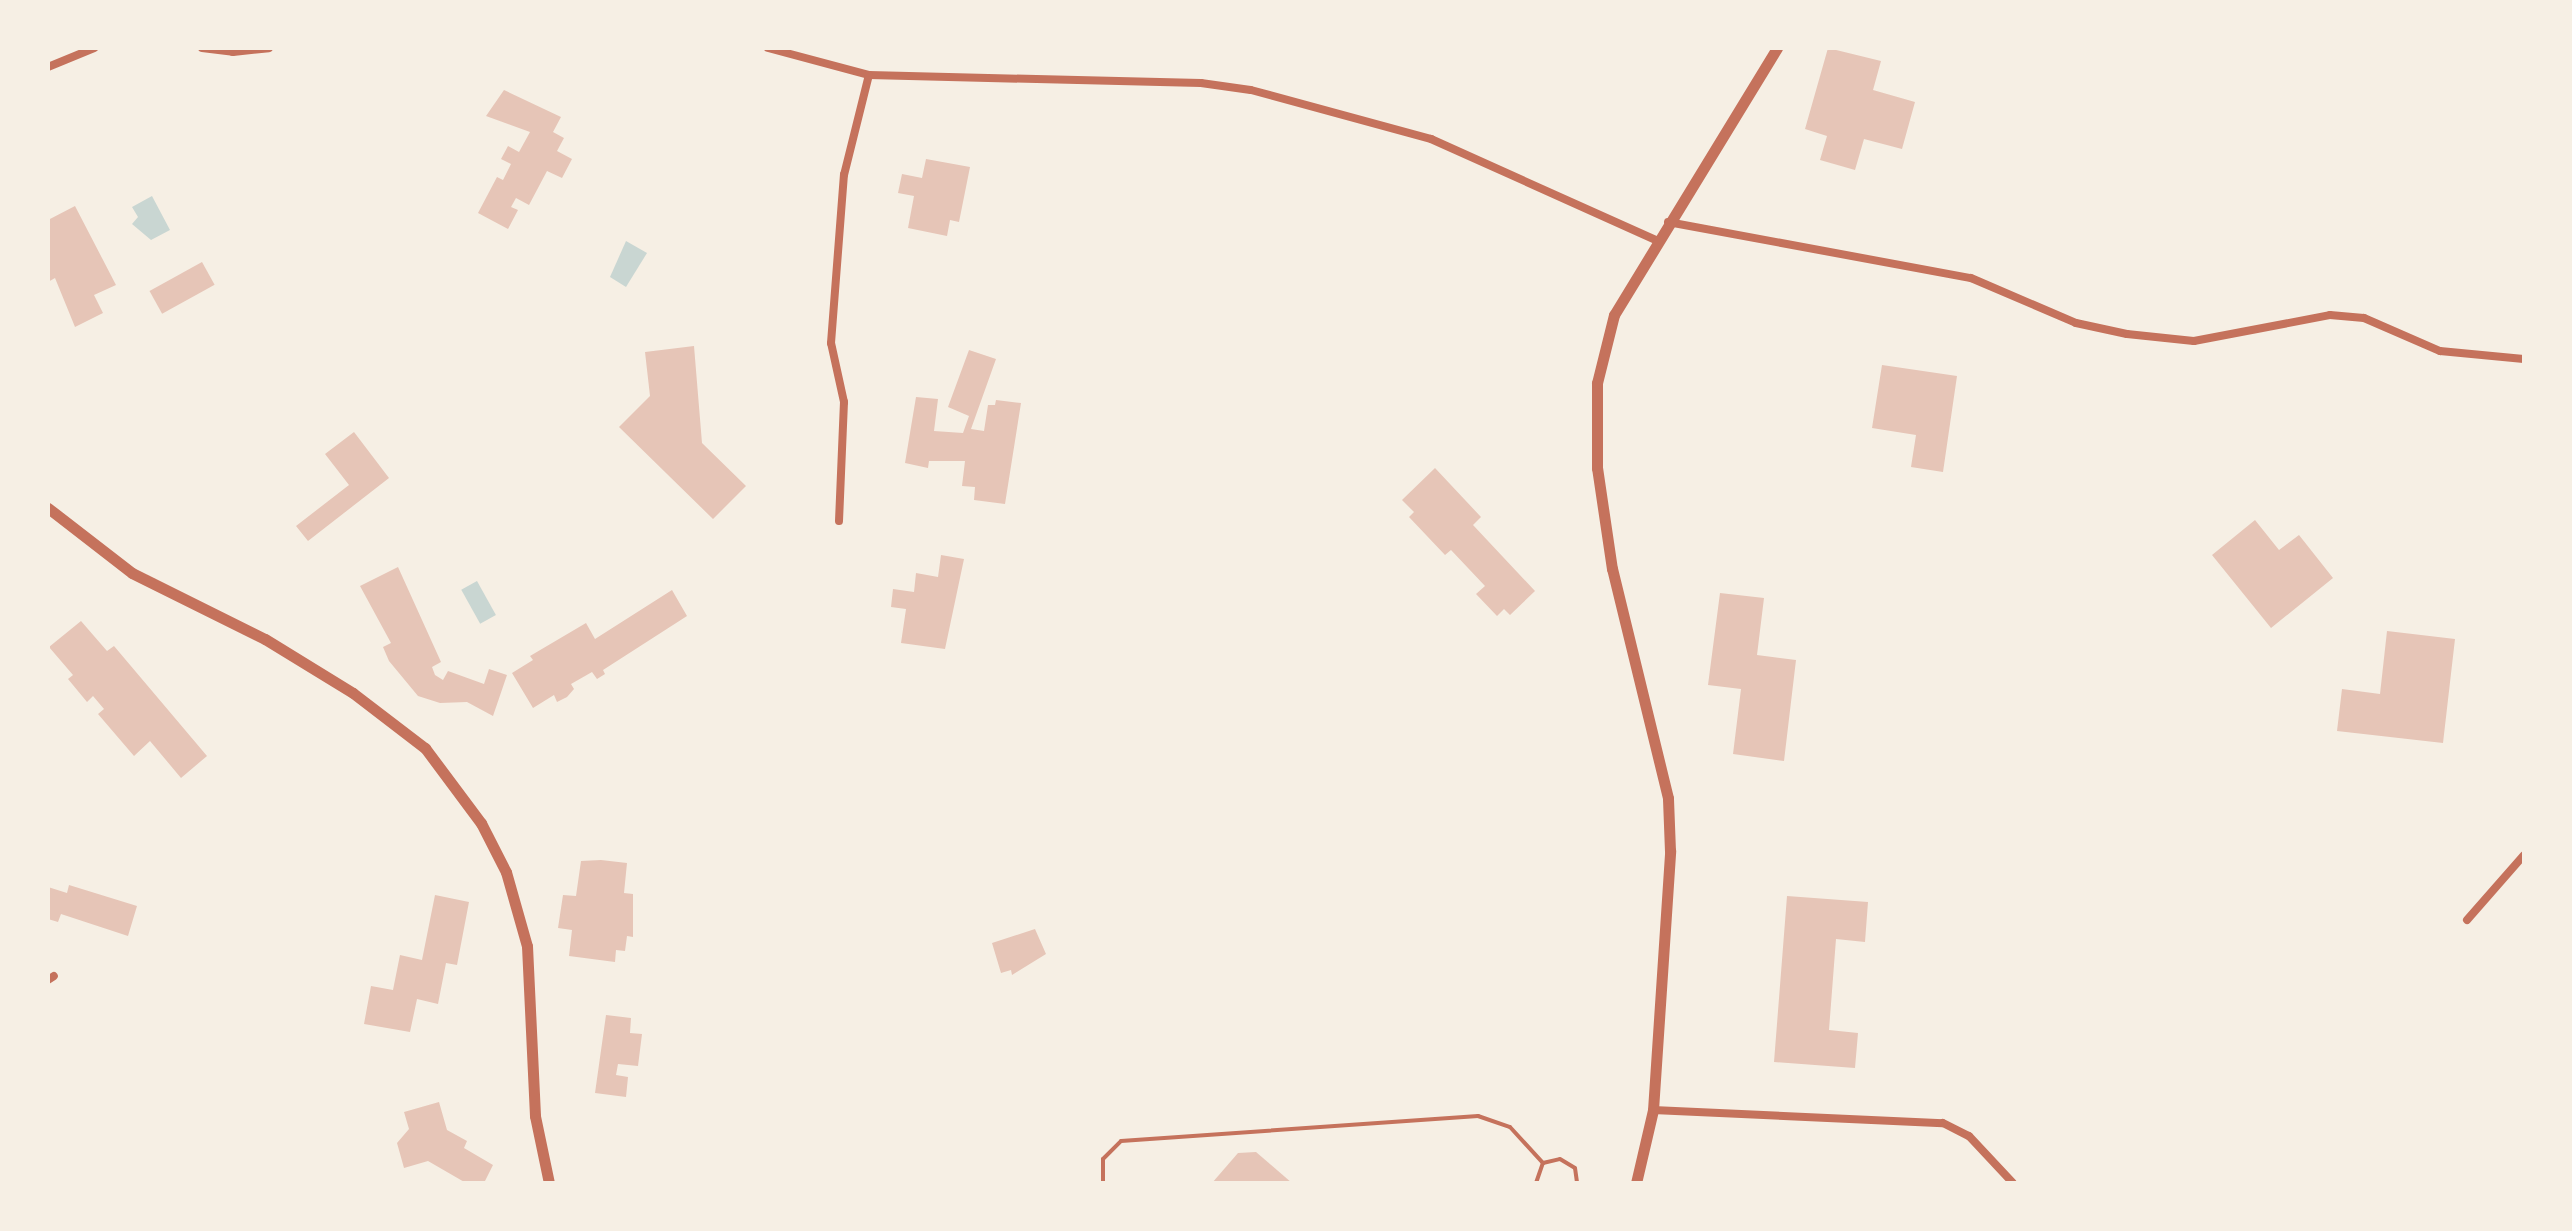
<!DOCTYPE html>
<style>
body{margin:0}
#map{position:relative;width:2572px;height:1231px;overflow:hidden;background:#f6efe4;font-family:Overpass,sans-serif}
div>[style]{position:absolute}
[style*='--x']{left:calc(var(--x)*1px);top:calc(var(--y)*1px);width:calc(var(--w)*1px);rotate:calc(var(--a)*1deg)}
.water>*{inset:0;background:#c9d6d2;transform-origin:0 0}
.building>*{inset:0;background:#e6c5b7;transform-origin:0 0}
.service>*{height:4px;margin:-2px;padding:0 2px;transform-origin:2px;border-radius:2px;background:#c5725c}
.minor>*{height:8px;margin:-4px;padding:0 4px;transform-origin:4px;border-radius:4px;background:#c5725c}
.tertiary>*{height:11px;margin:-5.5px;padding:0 5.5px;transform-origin:5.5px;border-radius:5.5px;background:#c5725c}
span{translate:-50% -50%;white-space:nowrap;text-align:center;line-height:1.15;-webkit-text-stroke:7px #f6efe4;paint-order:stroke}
.frame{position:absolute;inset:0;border:50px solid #f6efe4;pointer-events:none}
</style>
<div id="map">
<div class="water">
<i style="clip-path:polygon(152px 196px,170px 230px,151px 240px,132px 224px,138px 217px,132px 207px)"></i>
<i style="clip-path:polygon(626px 241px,647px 253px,626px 287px,610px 277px)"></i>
<i style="left:477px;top:581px;width:39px;height:18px;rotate:61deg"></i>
</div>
<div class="building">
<i style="clip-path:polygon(1828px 48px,1881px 61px,1873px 90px,1915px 102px,1902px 149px,1864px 139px,1855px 170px,1820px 160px,1827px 136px,1805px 129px)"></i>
<i style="clip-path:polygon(504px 90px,561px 117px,553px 132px,564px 138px,557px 151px,572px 159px,562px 178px,547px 171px,529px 205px,516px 198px,511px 207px,518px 210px,508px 229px,478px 213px,497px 177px,503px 180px,511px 164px,501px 159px,508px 146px,519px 152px,530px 132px,486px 116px)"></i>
<i style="clip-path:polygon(926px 159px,970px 167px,959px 222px,950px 220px,947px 236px,908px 228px,914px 196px,898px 193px,902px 174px,922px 178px)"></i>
<i style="clip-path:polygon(75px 206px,116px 285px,94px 295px,103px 313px,75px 327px,55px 278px,48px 282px,48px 220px)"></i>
<i style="left:202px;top:262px;width:26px;height:60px;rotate:61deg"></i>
<i style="clip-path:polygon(694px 346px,702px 443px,746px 486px,713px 519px,619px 427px,650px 396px,645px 352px)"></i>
<i style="clip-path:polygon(969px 350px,996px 359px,971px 429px,984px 431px,988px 405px,995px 405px,996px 400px,1021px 403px,1005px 504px,974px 500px,975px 487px,962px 486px,965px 461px,929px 461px,928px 468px,905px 463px,916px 397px,938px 399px,934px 431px,963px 433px,969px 416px,948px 407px)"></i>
<i style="clip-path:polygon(1882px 365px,1957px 376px,1943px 472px,1911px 467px,1916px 435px,1872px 428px)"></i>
<i style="clip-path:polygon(354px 432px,389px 478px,308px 541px,296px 526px,349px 485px,325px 454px)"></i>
<i style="clip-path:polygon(1435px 468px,1481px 517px,1473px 525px,1535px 591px,1510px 615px,1504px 609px,1497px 616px,1476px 594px,1485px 586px,1451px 550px,1445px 555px,1409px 517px,1414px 512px,1402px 500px)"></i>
<i style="clip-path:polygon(2255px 520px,2279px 550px,2299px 535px,2333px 578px,2271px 628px,2212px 555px)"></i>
<i style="clip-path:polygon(941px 555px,964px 559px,945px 649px,901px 643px,906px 609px,891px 607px,893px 589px,914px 592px,916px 573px,938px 577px)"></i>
<i style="clip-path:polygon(398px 567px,441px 662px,432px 667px,435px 675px,443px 680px,448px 671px,484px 684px,489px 669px,507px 675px,493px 716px,467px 702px,440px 703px,418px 696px,389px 661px,383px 647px,391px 643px,360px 586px)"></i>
<i style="clip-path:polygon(672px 590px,687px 616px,603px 670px,605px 674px,597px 679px,592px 672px,571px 684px,574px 689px,567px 697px,557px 702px,554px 695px,533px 708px,512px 673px,533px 660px,530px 656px,586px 623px,595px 639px)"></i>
<i style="clip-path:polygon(1720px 593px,1764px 598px,1757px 655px,1796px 660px,1784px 761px,1733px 754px,1741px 689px,1708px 685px)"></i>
<i style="clip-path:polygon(81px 621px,107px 651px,114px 646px,207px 756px,181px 778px,150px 741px,134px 756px,98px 714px,104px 709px,93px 696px,87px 702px,68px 679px,73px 675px,49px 647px)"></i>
<i style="clip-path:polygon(2387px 631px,2455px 639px,2443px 743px,2337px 731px,2342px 689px,2380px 694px)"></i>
<i style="clip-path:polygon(601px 860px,627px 863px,624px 893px,633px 894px,633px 937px,627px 936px,625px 951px,616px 950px,615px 962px,569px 956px,572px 930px,558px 928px,563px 895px,576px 896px,581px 861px)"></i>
<i style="clip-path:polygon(69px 885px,137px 906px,128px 936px,61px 914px,58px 922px,48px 919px,48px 887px,67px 893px)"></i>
<i style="clip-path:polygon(435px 895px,469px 902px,457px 965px,446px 963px,438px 1004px,417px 999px,410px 1032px,364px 1024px,371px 986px,393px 990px,400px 955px,422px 960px)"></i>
<i style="clip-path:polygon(1787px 896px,1868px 902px,1865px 942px,1836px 939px,1829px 1030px,1858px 1033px,1855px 1068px,1774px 1062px)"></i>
<i style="clip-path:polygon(1035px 929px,1046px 954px,1012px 975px,1011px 970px,1001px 973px,992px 943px)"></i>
<i style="clip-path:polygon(606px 1015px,631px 1018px,630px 1033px,642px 1034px,638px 1066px,618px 1064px,616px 1075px,628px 1077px,626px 1097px,595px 1093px)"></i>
<i style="clip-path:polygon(439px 1102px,447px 1130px,467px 1141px,464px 1148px,493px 1165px,484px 1183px,466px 1183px,428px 1161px,404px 1168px,397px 1143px,409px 1129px,404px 1112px)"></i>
<i style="clip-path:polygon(1256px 1152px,1292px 1183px,1212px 1183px,1238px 1153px)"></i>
</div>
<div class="service">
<i style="--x:1103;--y:1183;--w:24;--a:-90"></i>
<i style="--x:1103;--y:1159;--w:25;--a:-45"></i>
<i style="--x:1121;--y:1141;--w:358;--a:-4"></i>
<i style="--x:1478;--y:1116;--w:34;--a:19"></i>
<i style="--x:1510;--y:1127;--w:49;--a:47.5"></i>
<i style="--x:1536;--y:1183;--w:21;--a:-71"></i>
<i style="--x:1543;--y:1163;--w:17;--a:-13"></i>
<i style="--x:1560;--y:1159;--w:17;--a:31"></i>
<i style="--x:1575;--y:1168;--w:15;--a:82"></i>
</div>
<div class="minor">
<i style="--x:202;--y:48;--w:31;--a:7"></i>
<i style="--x:233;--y:52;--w:36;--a:-6"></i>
<i style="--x:768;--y:48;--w:105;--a:15"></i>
<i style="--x:869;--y:75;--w:332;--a:1.4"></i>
<i style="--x:1201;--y:83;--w:50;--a:8"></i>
<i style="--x:1251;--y:90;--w:187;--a:15.2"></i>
<i style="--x:1431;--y:139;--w:247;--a:24.2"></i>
<i style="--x:48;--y:67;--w:50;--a:-22.4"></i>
<i style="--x:1668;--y:222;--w:308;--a:10.5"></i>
<i style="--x:1971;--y:278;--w:114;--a:23.2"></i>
<i style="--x:2076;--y:323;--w:52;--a:12.2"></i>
<i style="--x:2127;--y:334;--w:67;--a:6"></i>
<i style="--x:2194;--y:341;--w:138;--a:-10.8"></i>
<i style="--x:2330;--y:315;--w:34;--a:5"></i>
<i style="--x:2364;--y:318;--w:83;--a:23.5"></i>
<i style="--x:2440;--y:351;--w:84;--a:5.4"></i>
<i style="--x:839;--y:521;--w:119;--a:-87.6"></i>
<i style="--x:844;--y:402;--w:60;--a:-102.4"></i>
<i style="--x:831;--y:343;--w:169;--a:-85.6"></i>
<i style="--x:844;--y:175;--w:103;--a:-76"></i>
<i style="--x:2467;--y:920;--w:86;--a:-48.8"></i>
<i style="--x:48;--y:980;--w:7;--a:-34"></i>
<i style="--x:1653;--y:1110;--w:290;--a:2.6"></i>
<i style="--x:1943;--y:1123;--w:29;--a:27"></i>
<i style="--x:1969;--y:1136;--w:64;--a:46.9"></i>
</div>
<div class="tertiary">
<i style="--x:48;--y:508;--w:106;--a:37.7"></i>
<i style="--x:132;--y:573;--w:148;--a:26.4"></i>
<i style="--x:265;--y:639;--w:103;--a:31.5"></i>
<i style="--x:353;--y:693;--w:91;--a:37.4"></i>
<i style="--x:425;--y:748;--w:94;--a:53.3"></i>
<i style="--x:481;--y:823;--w:55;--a:63"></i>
<i style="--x:506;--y:872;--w:77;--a:74.2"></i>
<i style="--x:527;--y:946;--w:170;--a:87.3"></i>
<i style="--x:535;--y:1116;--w:68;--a:78.2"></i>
<i style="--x:1636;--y:1183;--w:75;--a:-76.9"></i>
<i style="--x:1653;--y:1110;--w:260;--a:-86.2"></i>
<i style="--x:1670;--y:851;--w:53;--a:-92.2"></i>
<i style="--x:1668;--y:798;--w:236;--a:-103.7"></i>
<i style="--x:1612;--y:569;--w:102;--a:-98.4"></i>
<i style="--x:1597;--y:468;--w:85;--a:-90"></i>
<i style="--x:1597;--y:383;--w:70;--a:-76"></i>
<i style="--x:1614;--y:315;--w:313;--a:-58.6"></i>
</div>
<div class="frame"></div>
</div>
